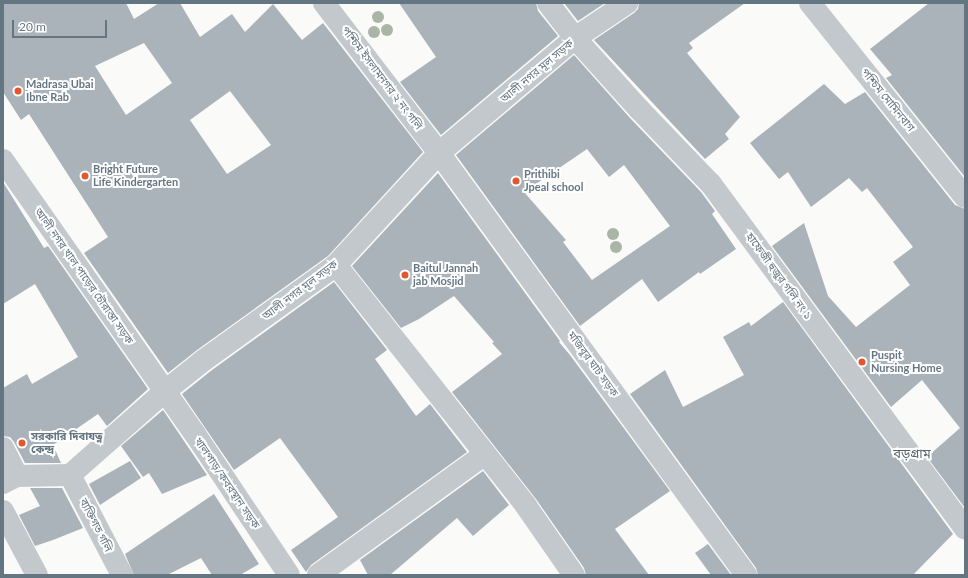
<!DOCTYPE html>
<meta charset="utf-8">
<style>
body{margin:0}
#map{position:relative;width:968px;height:578px;overflow:hidden;background:#fafaf8;font-family:Lato,"Noto Sans Bengali",sans-serif}
div>[style]{position:absolute}
[style*='--x']{left:calc(var(--x)*1px);top:calc(var(--y)*1px);width:calc(var(--w)*1px);rotate:calc(var(--a)*1deg)}
.building>*{inset:0;background:#aab3b9}
.minor>*{height:22px;margin:-11px;padding:0 11px;transform-origin:11px;border-radius:11px;background:#c3c8cc}
.trees>*{width:12px;height:12px;margin:-6px;border-radius:50%;background:#aab4a7}
.dots>*{width:11px;height:11px;translate:-50% -50%;box-sizing:border-box;border:2px solid #fff;border-radius:50%}
span{translate:-50% -50%;white-space:nowrap;text-align:center;line-height:1.15;-webkit-text-stroke:4px #fff;paint-order:stroke}
.street-label{font-size:11px;color:#657683}
.poi-label{font-size:11px;color:#657683;font-weight:700}
.left{translate:0 -50%;text-align:left}
.quarter-label{font-size:13px;color:#57646e}
.frame{position:absolute;inset:0;border:4px solid #657683;pointer-events:none}
.scale{position:absolute;left:12px;top:20px;width:95px;height:18px;box-sizing:border-box;border:2px solid #657683;border-top:0;padding-left:5px;font-size:12px;line-height:14px;white-space:nowrap;color:#657683;-webkit-text-stroke:3px #fff;paint-order:stroke}
</style>
<div id="map">
<div class="building">
<i style="clip-path:polygon(evenodd,3px 3px,126px 3px,134px 19px,159px 3px,180px 3px,200px 37px,232px 14px,245px 32px,273px 4px,302px 40px,323px 23px,423px 152px,328px 256px,197px 350px,168px 373px,84px 253px,108px 237px,29px 114px,21px 120px,3px 92px,3px 3px,144px 43px,172px 83px,126px 115px,95px 66px,144px 43px,3px 3px,230px 91px,271px 145px,227px 174px,190px 120px,230px 91px)"></i>
<i style="clip-path:polygon(399px 3px,536px 3px,538px 11px,558px 36px,441px 135px,400px 82px,436px 57px)"></i>
<i style="clip-path:polygon(564px 3px,605px 3px,578px 21px)"></i>
<i style="clip-path:polygon(639px 3px,745px 3px,689px 43px,693px 48px,687px 53px,740px 117px,725px 134px,729px 139px,705px 159px,594px 40px,634px 13px,638px 9px)"></i>
<i style="clip-path:polygon(929px 3px,965px 3px,965px 177px,886px 78px,892px 75px,870px 49px)"></i>
<i style="clip-path:polygon(evenodd,574px 55px,630px 118px,701px 192px,715px 211px,712px 214px,736px 249px,700px 274px,699px 272px,658px 302px,642px 279px,580px 326px,456px 155px,574px 55px,587px 149px,609px 177px,624px 165px,670px 226px,592px 280px,563px 242px,566px 240px,524px 192px,587px 149px)"></i>
<i style="clip-path:polygon(824px 84px,845px 104px,865px 92px,955px 205px,965px 209px,965px 508px,927px 457px,960px 428px,922px 380px,891px 407px,772px 246px,804px 223px,828px 296px,856px 327px,910px 285px,893px 262px,913px 247px,867px 188px,862px 192px,849px 178px,811px 207px,788px 172px,779px 179px,750px 143px)"></i>
<i style="clip-path:polygon(438px 173px,560px 341px,559px 342px,570px 355px,670px 491px,615px 529px,649px 575px,586px 575px,584px 568px,536px 499px,452px 392px,502px 354px,492px 343px,494px 342px,454px 296px,419px 319px,401px 328px,352px 266px)"></i>
<i style="clip-path:polygon(3px 182px,44px 248px,48px 246px,148px 389px,107px 426px,98px 414px,53px 445px,61px 463px,25px 463px,14px 442px,10px 437px,3px 436px,3px 388px,27px 374px,32px 384px,78px 357px,35px 284px,3px 304px)"></i>
<i style="clip-path:polygon(334px 282px,387px 350px,375px 359px,416px 416px,430px 404px,467px 452px,311px 565px,306px 572px,291px 550px,338px 517px,280px 438px,234px 470px,182px 394px,212px 370px)"></i>
<i style="clip-path:polygon(783px 302px,953px 534px,913px 575px,758px 575px,756px 568px,630px 394px,665px 370px,683px 407px,744px 375px,723px 337px,749px 322px,751px 326px)"></i>
<i style="clip-path:polygon(163px 410px,207px 475px,162px 494px,149px 473px,143px 477px,121px 446px)"></i>
<i style="clip-path:polygon(130px 461px,141px 478px,100px 505px,89px 484px)"></i>
<i style="clip-path:polygon(483px 471px,509px 505px,473px 536px,457px 518px,390px 575px,368px 575px,360px 560px)"></i>
<i style="clip-path:polygon(30px 488px,62px 488px,83px 528px,53px 540px,35px 546px,19px 515px,40px 506px)"></i>
<i style="clip-path:polygon(214px 494px,259px 564px,240px 575px,212px 575px,201px 558px,167px 575px,134px 575px,125px 554px)"></i>
<i style="clip-path:polygon(708px 544px,731px 575px,711px 575px,695px 553px)"></i>
</div>
<div class="minor">
<i style="--x:324;--y:3;--w:189;--a:52.5"></i>
<i style="--x:439;--y:153;--w:522;--a:53.96"></i>
<i style="--x:548;--y:3;--w:44;--a:52.4"></i>
<i style="--x:575;--y:38;--w:96;--a:48"></i>
<i style="--x:639;--y:109;--w:104;--a:46.2"></i>
<i style="--x:711;--y:184;--w:428;--a:53.6"></i>
<i style="--x:810;--y:3;--w:248;--a:51.4"></i>
<i style="--x:3;--y:160;--w:335;--a:55"></i>
<i style="--x:195;--y:434;--w:169;--a:56.3"></i>
<i style="--x:336;--y:265;--w:307;--a:51.7"></i>
<i style="--x:526;--y:506;--w:84;--a:55.2"></i>
<i style="--x:3;--y:448;--w:31;--a:63"></i>
<i style="--x:70;--y:475;--w:113;--a:62.5"></i>
<i style="--x:3;--y:483;--w:16;--a:-27"></i>
<i style="--x:17;--y:476;--w:53;--a:-1.1"></i>
<i style="--x:70;--y:475;--w:125;--a:-41.4"></i>
<i style="--x:164;--y:392;--w:51;--a:-38.7"></i>
<i style="--x:204;--y:360;--w:163;--a:-35.7"></i>
<i style="--x:336;--y:265;--w:152;--a:-47.4"></i>
<i style="--x:439;--y:153;--w:178;--a:-40.2"></i>
<i style="--x:575;--y:38;--w:63;--a:-33.9"></i>
<i style="--x:3;--y:511;--w:72;--a:62"></i>
<i style="--x:318;--y:575;--w:206;--a:-35.9"></i>
</div>
<div class="trees">
<i style="left:378px;top:17px"></i>
<i style="left:387px;top:30px"></i>
<i style="left:374px;top:32px"></i>
<i style="left:613px;top:234px"></i>
<i style="left:616px;top:247px"></i>
</div>
<div class="dots">
<i style="left:18px;top:91px;background:#e4572e"></i>
<i style="left:85px;top:176px;background:#e4572e"></i>
<i style="left:516px;top:181px;background:#e4572e"></i>
<i style="left:405px;top:275px;background:#e4572e"></i>
<i style="left:862px;top:362px;background:#e4572e"></i>
<i style="left:22px;top:443px;background:#e4572e"></i>
</div>
<div class="street-label">
<span style="left:537px;top:71px;rotate:-40deg">আলী নগর মূল সড়ক</span>
<span style="left:382px;top:78px;rotate:53deg">পশ্চিম ইসলামনগর ২ নং গলি</span>
<span style="left:888px;top:100px;rotate:51deg">পশ্চিম মোমিনবাগ</span>
<span style="left:84px;top:276px;rotate:55deg">আলী নগর খাল পাড়ের চৌরাস্তা সড়ক</span>
<span style="left:779px;top:276px;rotate:54deg">হাফেজী হুজুর গলি নং ১</span>
<span style="left:300px;top:290px;rotate:-37deg">আলী নগর মূল সড়ক</span>
<span style="left:593px;top:364px;rotate:54deg">মজিবুর ঘাট সড়ক</span>
<span style="left:227px;top:483px;rotate:56deg">খালপাড়/কবরস্থান সড়ক</span>
<span style="left:96px;top:525px;rotate:63deg">ব্যক্তিগত গলি</span>
</div>
<div class="poi-label">
<span class="left" style="left:26px;top:91px">Madrasa Ubai<br>Ibne Rab</span>
<span class="left" style="left:93px;top:176px">Bright Future<br>Life Kindergarten</span>
<span class="left" style="left:524px;top:181px">Prithibi<br>Jpeal school</span>
<span class="left" style="left:413px;top:275px">Baitul Jannah<br>jab Mosjid</span>
<span class="left" style="left:871px;top:362px">Puspit<br>Nursing Home</span>
<span class="left" style="left:31px;top:443px">সরকারি দিবাযত্ন<br>কেন্দ্র</span>
</div>
<div class="quarter-label">
<span style="left:912px;top:453px">বড়গ্রাম</span>
</div>
<div class="frame"></div>
<div class="scale">20 m</div>
</div>
